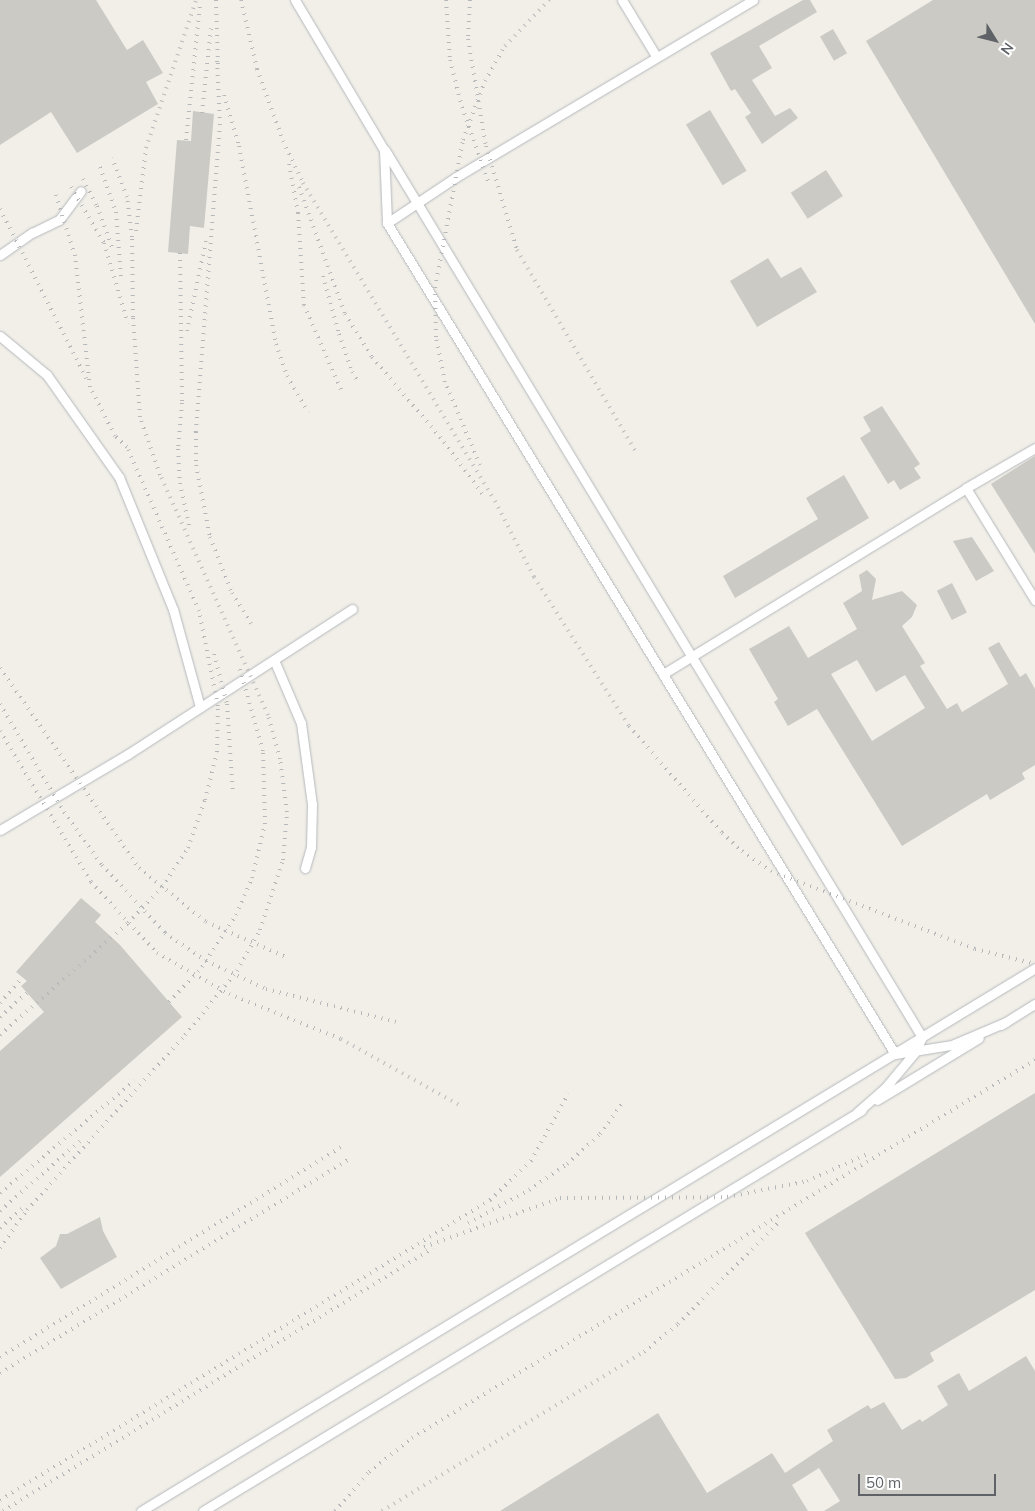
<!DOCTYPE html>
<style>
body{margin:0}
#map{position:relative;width:1035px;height:1511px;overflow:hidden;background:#f1efe8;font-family:Mulish,sans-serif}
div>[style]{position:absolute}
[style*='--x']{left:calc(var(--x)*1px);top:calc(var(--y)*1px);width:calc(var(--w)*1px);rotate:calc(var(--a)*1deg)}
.building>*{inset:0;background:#cccac5;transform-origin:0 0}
.roads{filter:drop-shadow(0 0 1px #b5b8bc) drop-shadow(0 0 1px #b5b8bc)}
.service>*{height:9px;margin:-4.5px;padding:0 4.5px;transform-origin:4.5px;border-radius:4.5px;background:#fff}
.rail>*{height:4px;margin-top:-2px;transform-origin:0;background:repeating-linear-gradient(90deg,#b6b7b8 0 1px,transparent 0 7px)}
span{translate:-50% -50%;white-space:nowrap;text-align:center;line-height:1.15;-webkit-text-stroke:4px #fff;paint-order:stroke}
.north{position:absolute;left:970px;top:15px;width:50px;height:50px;-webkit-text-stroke:4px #fff;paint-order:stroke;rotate:126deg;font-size:14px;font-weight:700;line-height:20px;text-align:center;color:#5f6368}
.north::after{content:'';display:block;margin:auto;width:18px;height:22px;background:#5f6368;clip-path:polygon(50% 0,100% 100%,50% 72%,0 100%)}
.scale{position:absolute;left:858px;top:1474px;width:138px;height:22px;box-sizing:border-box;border:2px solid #5f6368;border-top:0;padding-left:6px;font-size:15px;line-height:18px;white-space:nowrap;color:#5f6368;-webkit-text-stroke:4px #fff;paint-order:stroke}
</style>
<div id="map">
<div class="building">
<i style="clip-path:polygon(0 0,96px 0,127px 50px,143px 40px,163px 73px,146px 82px,158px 104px,77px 153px,51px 112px,0 145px)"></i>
<i style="clip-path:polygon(803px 0,810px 0,817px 12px,759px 46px,772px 68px,752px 80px,775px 116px,790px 108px,798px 118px,762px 144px,745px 117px,751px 113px,735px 89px,731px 91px,710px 53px)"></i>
<i style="clip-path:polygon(933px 0,1035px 0,1035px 324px,866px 41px)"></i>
<i style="left:833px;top:29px;width:28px;height:15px;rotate:60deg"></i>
<i style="left:710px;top:110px;width:71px;height:28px;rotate:59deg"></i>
<i style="clip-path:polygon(193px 111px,214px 114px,204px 228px,190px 226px,188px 254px,168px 252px,177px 140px,191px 141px)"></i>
<i style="left:826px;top:170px;width:31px;height:42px;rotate:57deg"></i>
<i style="clip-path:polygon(768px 258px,781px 278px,801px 267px,817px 292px,757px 327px,730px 281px)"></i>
<i style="clip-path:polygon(882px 406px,920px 464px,914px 468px,921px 478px,900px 490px,894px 480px,888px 484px,860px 438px,871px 431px,863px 417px)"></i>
<i style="clip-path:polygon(1035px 456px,1035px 554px,991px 484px)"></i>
<i style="clip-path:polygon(844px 475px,869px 518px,735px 598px,723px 576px,818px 519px,806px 498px)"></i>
<i style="clip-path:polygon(972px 537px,994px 571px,976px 581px,953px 541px)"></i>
<i style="clip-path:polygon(evenodd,867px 570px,876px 579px,872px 600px,902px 591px,917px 605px,912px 617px,902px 626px,925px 663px,920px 666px,947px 709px,957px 703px,962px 712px,1008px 684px,988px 648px,999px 642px,1020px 677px,1026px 673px,1035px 689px,1035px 765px,1022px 773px,1025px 779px,990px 800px,987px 794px,902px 846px,817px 709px,788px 726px,774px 702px,778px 699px,749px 649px,789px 626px,808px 658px,857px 629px,843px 603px,862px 591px,859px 575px,867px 570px,857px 660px,876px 692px,905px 675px,925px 708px,872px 741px,831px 674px,857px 660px)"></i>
<i style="left:952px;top:583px;width:33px;height:17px;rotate:63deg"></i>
<i style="clip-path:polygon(81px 898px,101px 915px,95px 922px,120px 945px,182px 1017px,0 1177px,0 1051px,44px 1012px,21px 986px,27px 981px,16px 972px)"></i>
<i style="clip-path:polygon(1035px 1093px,1035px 1290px,930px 1353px,934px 1361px,906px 1378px,895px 1379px,805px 1233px)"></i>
<i style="clip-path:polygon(100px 1217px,103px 1231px,117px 1257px,61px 1289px,40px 1258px,56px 1246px,60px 1234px,67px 1234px)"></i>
<i style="clip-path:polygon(1026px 1356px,1035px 1371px,1035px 1511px,824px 1511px,840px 1501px,819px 1468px,792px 1485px,808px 1511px,500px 1511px,658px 1413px,707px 1493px,772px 1453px,785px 1473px,833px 1441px,827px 1430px,868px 1405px,871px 1409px,884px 1402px,902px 1430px,920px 1419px,922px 1422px,948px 1405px,937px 1386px,959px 1373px,969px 1391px)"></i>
</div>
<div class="roads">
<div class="service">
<i style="--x:295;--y:0;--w:174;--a:59.3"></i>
<i style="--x:384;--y:150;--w:73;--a:87.6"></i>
<i style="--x:387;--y:223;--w:974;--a:58.56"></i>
<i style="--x:895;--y:1054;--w:58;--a:-9"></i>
<i style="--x:952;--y:1045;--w:59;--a:-23.1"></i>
<i style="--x:622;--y:0;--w:66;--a:58.7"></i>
<i style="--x:385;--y:150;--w:1037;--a:58.81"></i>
<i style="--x:922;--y:1037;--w:17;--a:115"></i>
<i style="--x:915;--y:1052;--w:47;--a:129.8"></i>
<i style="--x:885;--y:1088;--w:37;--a:139"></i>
<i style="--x:387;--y:223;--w:83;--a:-33.7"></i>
<i style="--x:456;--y:177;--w:346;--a:-30.8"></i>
<i style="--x:0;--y:255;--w:39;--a:-35"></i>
<i style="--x:32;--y:233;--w:30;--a:-26"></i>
<i style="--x:59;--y:220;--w:36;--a:-53"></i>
<i style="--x:0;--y:336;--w:61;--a:39.7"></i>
<i style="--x:47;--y:375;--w:125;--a:54.8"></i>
<i style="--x:119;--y:477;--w:143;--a:67.8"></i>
<i style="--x:173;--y:609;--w:102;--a:74.6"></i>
<i style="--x:966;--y:488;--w:80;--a:-30.1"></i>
<i style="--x:274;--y:660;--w:69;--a:66.8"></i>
<i style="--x:301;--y:723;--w:82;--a:82.3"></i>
<i style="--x:312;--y:804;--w:43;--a:91.3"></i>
<i style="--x:311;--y:847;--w:22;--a:106"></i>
<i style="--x:663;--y:674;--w:356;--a:-31.5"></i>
<i style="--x:966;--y:488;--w:132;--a:58.4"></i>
<i style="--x:0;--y:830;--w:149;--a:-30.7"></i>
<i style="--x:128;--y:754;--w:267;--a:-32.9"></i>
<i style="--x:1001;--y:1025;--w:40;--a:-32"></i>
<i style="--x:877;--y:1100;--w:119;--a:-31.3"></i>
<i style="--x:141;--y:1511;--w:1046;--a:-31.27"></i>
<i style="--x:203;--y:1511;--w:771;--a:-31.32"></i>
</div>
</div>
<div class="rail">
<i style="--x:216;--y:0;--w:68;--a:88.3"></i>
<i style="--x:241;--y:0;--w:71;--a:76.9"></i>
<i style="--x:257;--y:69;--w:77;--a:70.1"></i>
<i style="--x:283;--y:141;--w:47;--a:64.5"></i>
<i style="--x:303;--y:183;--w:371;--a:58.9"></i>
<i style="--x:495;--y:501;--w:85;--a:62.8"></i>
<i style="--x:534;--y:577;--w:177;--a:57.5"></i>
<i style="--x:629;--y:726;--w:142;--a:49"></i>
<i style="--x:722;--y:833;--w:27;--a:42"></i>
<i style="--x:742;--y:851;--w:35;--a:35"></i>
<i style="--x:771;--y:871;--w:218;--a:20.9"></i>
<i style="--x:975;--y:949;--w:62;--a:14"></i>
<i style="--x:446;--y:0;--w:60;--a:86.2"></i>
<i style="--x:450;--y:60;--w:49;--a:75.7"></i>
<i style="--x:462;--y:107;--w:82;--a:70.7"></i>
<i style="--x:470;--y:0;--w:39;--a:93"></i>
<i style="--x:468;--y:39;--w:109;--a:80.5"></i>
<i style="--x:486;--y:146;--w:109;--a:73.4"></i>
<i style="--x:517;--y:250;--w:237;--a:59.5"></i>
<i style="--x:217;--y:61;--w:63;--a:87.3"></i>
<i style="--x:220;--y:124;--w:309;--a:94.5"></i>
<i style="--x:196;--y:432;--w:33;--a:90"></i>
<i style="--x:196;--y:465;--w:73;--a:79"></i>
<i style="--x:210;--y:537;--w:60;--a:68.6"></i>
<i style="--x:232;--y:593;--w:36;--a:58"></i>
<i style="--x:224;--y:95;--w:53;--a:73.6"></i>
<i style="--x:239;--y:146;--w:201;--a:79.4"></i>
<i style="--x:276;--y:344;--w:34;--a:71"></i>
<i style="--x:287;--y:376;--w:42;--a:59.7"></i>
<i style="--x:202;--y:113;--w:85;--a:-84"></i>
<i style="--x:186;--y:140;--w:136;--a:-84.1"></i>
<i style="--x:289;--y:164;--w:50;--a:79.6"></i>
<i style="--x:298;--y:213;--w:92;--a:86.3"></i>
<i style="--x:304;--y:305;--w:95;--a:66.4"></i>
<i style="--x:100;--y:167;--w:48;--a:70.4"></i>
<i style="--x:116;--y:212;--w:65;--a:85.6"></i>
<i style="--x:83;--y:179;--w:30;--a:63"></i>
<i style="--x:97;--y:206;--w:47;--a:70"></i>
<i style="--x:71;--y:187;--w:65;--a:59.5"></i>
<i style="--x:104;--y:243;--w:84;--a:73.5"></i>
<i style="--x:299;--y:187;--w:135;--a:70.1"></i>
<i style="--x:345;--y:314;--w:51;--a:57.9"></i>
<i style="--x:372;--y:357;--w:111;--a:49.7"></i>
<i style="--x:444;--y:442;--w:67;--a:53.5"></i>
<i style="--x:0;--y:209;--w:190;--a:63"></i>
<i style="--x:136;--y:231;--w:84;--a:-83.1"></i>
<i style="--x:146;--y:148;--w:156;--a:-71.3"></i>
<i style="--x:180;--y:253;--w:150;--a:89.2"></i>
<i style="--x:182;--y:403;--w:46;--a:95"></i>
<i style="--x:178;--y:449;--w:34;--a:87"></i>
<i style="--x:180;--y:483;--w:49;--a:78.2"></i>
<i style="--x:323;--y:276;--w:60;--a:74.6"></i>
<i style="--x:339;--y:334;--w:40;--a:71.1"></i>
<i style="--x:352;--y:372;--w:13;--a:58"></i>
<i style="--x:187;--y:331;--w:92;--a:-78.1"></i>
<i style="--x:480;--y:465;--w:90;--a:-112.9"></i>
<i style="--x:445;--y:382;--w:46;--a:-101.3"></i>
<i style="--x:436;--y:337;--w:49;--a:-91.2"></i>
<i style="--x:435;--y:288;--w:151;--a:-79.3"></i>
<i style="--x:463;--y:140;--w:63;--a:-69.6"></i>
<i style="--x:485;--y:81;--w:40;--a:-60.3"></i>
<i style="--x:505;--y:46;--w:64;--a:-46.3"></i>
<i style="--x:214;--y:654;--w:52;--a:75.4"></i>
<i style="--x:227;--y:704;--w:90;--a:86.2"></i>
<i style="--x:0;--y:668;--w:244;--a:55.2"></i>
<i style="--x:139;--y:868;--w:86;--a:38.9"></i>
<i style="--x:206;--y:922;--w:90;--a:23.7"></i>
<i style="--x:0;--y:704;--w:126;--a:59.3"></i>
<i style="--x:64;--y:812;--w:65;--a:54.4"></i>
<i style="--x:102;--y:865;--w:93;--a:47.2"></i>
<i style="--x:165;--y:933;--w:50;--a:34.3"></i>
<i style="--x:206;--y:961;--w:66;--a:25"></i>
<i style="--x:266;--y:989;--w:134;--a:14.2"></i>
<i style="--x:0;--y:731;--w:176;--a:58.9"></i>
<i style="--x:91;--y:882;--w:97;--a:47.1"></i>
<i style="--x:157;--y:953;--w:83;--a:29.7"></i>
<i style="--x:229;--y:994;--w:121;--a:21.9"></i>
<i style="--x:341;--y:1039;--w:135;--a:29.2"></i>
<i style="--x:169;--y:1002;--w:48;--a:-46.7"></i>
<i style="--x:202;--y:967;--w:62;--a:-56.8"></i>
<i style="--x:236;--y:915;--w:40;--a:-66.6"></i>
<i style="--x:252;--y:878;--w:56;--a:-76.5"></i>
<i style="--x:265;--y:824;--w:73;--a:-91.6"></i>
<i style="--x:263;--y:751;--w:88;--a:-105.8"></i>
<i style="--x:0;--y:1003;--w:35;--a:-49"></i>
<i style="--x:0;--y:1017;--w:36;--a:-42"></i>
<i style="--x:0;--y:1035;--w:170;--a:-41.2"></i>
<i style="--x:128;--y:923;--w:50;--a:-46.6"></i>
<i style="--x:162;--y:887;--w:47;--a:-56.3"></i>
<i style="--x:188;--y:848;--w:51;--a:-70.5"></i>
<i style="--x:205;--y:800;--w:49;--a:-76"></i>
<i style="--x:217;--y:752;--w:46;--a:-88.8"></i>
<i style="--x:218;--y:706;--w:97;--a:-101.3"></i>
<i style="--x:199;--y:611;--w:179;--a:-113.7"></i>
<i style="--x:127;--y:447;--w:16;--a:-137"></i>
<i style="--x:115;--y:436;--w:55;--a:-117"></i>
<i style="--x:90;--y:387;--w:132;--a:-96.5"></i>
<i style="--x:75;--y:256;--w:64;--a:-107.3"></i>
<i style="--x:0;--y:1193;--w:175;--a:-39.9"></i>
<i style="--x:0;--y:1211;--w:108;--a:-41.2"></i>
<i style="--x:468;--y:1223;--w:69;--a:-28.4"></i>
<i style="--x:529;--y:1190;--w:46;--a:-34.4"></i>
<i style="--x:567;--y:1164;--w:45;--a:-42.3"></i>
<i style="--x:600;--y:1134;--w:39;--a:-54"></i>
<i style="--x:0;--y:1228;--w:35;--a:-41"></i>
<i style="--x:424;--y:1247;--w:145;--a:-19.8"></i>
<i style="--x:560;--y:1198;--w:167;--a:-0.3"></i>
<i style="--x:727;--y:1197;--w:82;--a:-11.3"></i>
<i style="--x:807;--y:1181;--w:69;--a:-24"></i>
<i style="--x:0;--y:1248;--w:47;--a:-54.6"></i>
<i style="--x:27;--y:1210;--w:236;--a:-47.9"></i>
<i style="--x:185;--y:1035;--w:82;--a:-50.9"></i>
<i style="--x:237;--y:971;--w:47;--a:-60.7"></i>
<i style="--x:260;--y:930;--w:74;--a:-71.8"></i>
<i style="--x:283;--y:860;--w:48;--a:-85.2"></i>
<i style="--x:287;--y:812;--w:53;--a:-97.5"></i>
<i style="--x:280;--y:759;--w:46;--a:-105.3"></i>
<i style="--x:268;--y:715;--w:263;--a:-114.2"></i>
<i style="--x:160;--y:475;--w:61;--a:-109"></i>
<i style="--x:140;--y:417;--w:100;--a:-94"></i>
<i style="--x:133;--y:317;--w:80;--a:-90.7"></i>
<i style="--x:132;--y:237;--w:40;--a:-97.1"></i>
<i style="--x:127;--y:197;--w:42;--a:-111"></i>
<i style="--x:0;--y:1357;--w:405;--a:-31.6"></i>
<i style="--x:0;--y:1373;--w:412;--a:-31.5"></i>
<i style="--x:0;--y:1500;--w:575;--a:-31.48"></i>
<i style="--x:490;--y:1200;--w:57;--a:-43.6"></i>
<i style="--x:531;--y:1161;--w:77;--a:-61.1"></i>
<i style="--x:3;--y:1511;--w:504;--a:-31.45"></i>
<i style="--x:335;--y:1511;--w:52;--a:-48.9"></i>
<i style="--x:369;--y:1472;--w:55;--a:-38.3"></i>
<i style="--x:412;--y:1438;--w:729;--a:-31.25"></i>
<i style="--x:382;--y:1511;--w:306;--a:-31.3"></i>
<i style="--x:644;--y:1352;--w:44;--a:-39.5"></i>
<i style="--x:678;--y:1324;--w:146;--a:-45.3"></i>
</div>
<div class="north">N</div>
<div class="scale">50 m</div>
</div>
